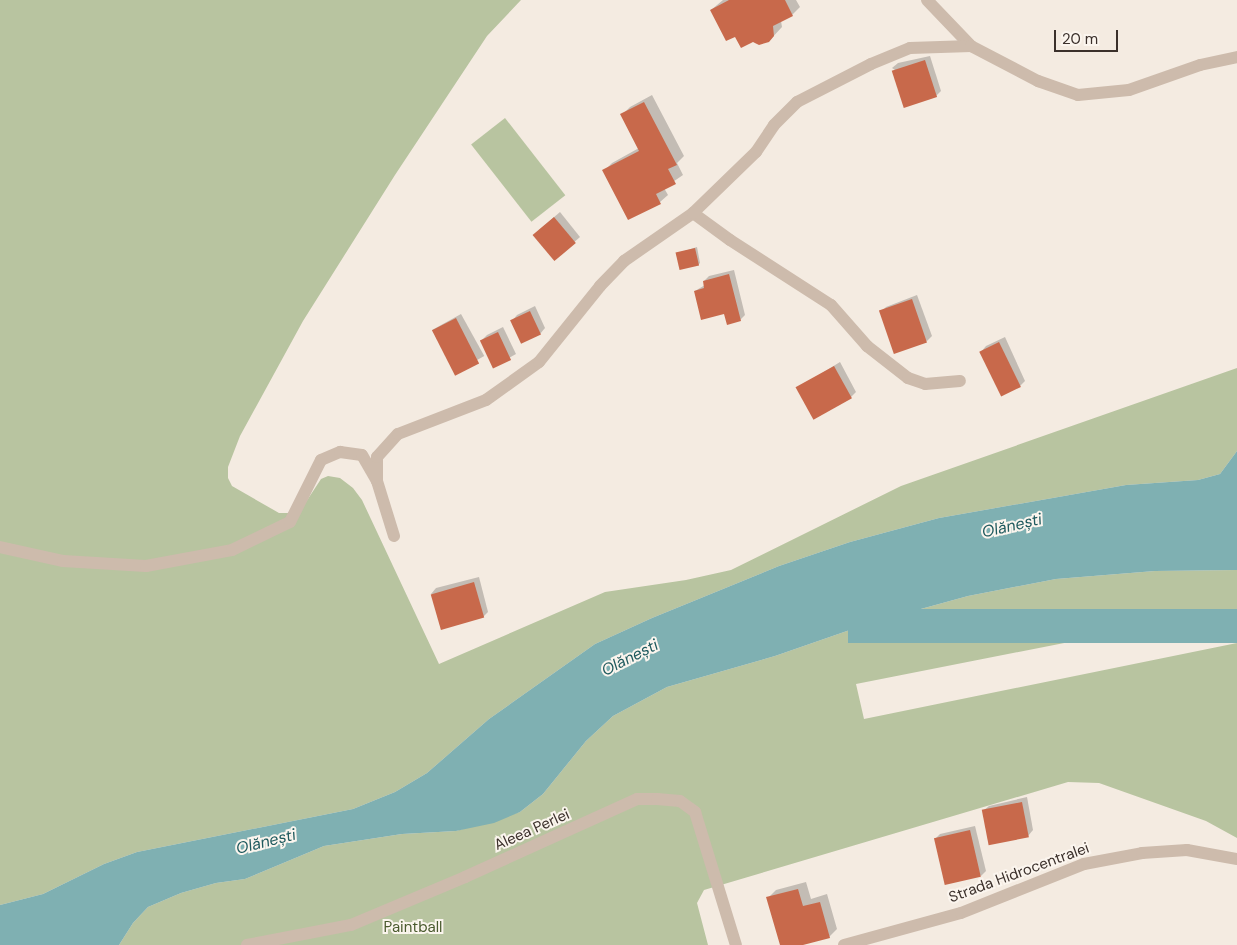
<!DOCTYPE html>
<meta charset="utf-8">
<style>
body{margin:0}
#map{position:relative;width:1237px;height:945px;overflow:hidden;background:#f4ebe1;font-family:"DM Sans",sans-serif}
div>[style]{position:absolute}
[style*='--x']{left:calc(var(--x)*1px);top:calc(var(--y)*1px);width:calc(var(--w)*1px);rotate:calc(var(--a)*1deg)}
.green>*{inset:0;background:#b8c4a0;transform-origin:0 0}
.water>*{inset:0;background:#7fb0b2;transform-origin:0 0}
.shadow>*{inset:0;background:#0003;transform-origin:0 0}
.building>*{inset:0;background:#c8694b;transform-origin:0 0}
.service>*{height:12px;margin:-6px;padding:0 6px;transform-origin:6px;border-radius:6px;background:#cdbbac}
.minor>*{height:12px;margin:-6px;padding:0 6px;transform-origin:6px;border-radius:6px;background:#cdbbac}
span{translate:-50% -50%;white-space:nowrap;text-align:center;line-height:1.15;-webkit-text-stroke:4px #fbf5ee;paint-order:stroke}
.street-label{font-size:15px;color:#3b302b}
.park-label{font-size:15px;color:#4a5a2e}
.water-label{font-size:16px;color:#1f5a5e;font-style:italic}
.scale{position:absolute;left:1054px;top:30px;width:64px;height:22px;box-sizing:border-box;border:2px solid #3b302b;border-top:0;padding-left:6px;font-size:15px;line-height:18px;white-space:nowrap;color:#3b302b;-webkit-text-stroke:4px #fbf5ee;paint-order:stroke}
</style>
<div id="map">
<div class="green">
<i style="clip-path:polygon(0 0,521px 0,487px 36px,395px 175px,303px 321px,240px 436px,228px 467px,228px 478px,232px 486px,279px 513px,290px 513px,302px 508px,321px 479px,328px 476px,340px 478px,353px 488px,362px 500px,439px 664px,605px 592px,686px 580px,731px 570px,901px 486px,1237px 368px,1237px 451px,1220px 474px,1198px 480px,1126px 485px,939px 518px,850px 542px,779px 566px,652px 618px,595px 644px,489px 719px,427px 773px,395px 792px,353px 809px,137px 852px,104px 864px,43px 894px,0 905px)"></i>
<i style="left:505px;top:118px;width:98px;height:43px;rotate:52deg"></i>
<i style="clip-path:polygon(1237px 570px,1237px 609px,856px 684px,864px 719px,1237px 643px,1237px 838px,1206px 821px,1099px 783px,1068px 782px,704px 890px,697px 903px,708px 945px,119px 945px,133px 923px,148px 907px,181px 893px,216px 883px,245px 879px,324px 846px,402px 834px,456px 831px,520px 812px,543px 794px,586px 741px,613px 716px,667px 687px,775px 656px,870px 623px,968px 596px,1056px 579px,1155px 571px)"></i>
</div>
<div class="water">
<i style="clip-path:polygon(1237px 451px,1237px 570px,1155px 571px,1056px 579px,968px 596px,870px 623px,775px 656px,667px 687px,613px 716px,586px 741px,543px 794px,520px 812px,494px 823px,456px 831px,402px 834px,324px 846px,245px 879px,216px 883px,181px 893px,148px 907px,133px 923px,119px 945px,0 945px,0 905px,43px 894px,104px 864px,137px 852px,353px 809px,395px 792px,427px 773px,489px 719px,595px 644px,652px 618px,779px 566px,850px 542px,939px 518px,1126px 485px,1198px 480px,1220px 474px)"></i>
<i style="left:1237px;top:609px;width:34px;height:389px;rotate:90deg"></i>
</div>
<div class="shadow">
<i style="clip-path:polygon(723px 0,796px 0,800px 7px,792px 15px,781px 21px,782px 27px,769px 41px,735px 35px,711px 10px)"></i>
<i style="clip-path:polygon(930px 56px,941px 91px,936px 96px,892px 68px,898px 63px)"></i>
<i style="clip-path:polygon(652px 95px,684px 156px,677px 163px,683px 175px,664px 188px,668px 195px,660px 202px,604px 171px,612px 163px,639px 148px,622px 115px,630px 107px)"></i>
<i style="clip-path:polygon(560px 212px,580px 237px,555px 259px,539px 230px)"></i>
<i style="clip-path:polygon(697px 247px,700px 263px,698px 265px,678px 253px)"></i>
<i style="clip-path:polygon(734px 270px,745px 315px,740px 320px,725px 313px,695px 291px,705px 285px,704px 281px,709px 276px)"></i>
<i style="clip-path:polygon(917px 295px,932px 336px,927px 341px,881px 312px,886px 307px)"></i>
<i style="clip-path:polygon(535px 306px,545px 328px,540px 334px,512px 321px,517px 315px)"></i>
<i style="left:461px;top:314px;width:48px;height:33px;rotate:61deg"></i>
<i style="clip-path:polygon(503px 327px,516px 354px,493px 367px,482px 340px,487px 335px)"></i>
<i style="clip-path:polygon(1005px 337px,1025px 381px,1020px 386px,981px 352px,986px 346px)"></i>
<i style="clip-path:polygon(840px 362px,856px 392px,851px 397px,798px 388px)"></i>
<i style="clip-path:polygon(479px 577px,488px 612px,483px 617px,431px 594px,436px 588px)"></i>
<i style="clip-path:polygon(1027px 797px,1033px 830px,1028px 836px,983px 811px,989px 806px)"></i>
<i style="clip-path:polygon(975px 826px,986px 871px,981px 876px,935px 839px,940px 834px)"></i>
<i style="clip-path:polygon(806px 882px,811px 899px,827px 894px,837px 929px,829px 937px,798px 945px,781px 945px,768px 898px,776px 890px)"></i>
</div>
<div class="building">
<i style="clip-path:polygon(729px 0,785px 0,793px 16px,773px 26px,774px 36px,769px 42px,759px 45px,753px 42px,741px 48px,735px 37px,726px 41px,710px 10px)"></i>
<i style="left:925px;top:60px;width:39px;height:35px;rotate:72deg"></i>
<i style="clip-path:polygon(644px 102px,677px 165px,668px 169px,676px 184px,656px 194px,661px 204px,628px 220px,602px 170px,639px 151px,620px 114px)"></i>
<i style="left:554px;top:217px;width:34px;height:28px;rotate:50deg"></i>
<i style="left:695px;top:248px;width:18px;height:20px;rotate:77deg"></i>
<i style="clip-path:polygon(729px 274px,741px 321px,727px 325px,724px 314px,701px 320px,694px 291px,704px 288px,703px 281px)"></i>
<i style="left:912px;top:299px;width:46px;height:35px;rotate:71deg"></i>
<i style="left:530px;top:311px;width:26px;height:22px;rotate:65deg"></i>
<i style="left:456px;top:318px;width:51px;height:27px;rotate:63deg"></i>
<i style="left:498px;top:332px;width:31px;height:20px;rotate:65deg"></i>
<i style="left:999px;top:342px;width:50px;height:22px;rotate:64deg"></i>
<i style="left:834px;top:366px;width:37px;height:44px;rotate:61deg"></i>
<i style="left:474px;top:582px;width:37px;height:45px;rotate:74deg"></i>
<i style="left:1022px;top:802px;width:36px;height:41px;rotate:79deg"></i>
<i style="left:970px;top:830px;width:48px;height:37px;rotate:77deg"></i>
<i style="clip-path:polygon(798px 889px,803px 906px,820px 902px,830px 938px,803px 945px,780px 945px,766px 897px)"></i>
</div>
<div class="service">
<i style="--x:0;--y:547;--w:65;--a:12.5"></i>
<i style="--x:63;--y:561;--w:83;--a:3.4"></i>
<i style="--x:146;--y:566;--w:87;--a:-10.5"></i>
<i style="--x:232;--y:550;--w:64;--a:-25.8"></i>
<i style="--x:290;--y:522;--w:69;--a:-63.4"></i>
<i style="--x:321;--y:460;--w:21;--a:-23"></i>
<i style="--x:340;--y:452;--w:22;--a:8"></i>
<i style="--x:362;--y:455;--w:30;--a:60"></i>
</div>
<div class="minor">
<i style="--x:927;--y:0;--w:64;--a:46.3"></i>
<i style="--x:693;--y:213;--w:46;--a:36.1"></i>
<i style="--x:730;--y:240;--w:120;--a:32.8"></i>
<i style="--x:831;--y:305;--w:55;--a:48.7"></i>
<i style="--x:867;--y:346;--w:52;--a:38"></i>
<i style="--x:908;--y:378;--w:18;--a:19"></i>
<i style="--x:925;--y:384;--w:35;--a:-5"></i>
<i style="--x:394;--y:536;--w:58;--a:-107.2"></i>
<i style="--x:377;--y:481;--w:24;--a:-90"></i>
<i style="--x:377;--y:457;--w:31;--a:-48"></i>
<i style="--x:398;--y:434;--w:94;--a:-21.1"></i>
<i style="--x:486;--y:400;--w:65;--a:-35.6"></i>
<i style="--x:539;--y:362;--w:97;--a:-51.2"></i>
<i style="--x:600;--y:286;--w:35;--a:-46"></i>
<i style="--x:624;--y:261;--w:84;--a:-34.8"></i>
<i style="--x:693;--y:213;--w:88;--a:-44.1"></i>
<i style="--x:756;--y:152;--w:32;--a:-56"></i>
<i style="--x:774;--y:125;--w:33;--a:-45"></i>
<i style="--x:797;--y:102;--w:83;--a:-27.2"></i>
<i style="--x:871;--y:64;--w:42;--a:-22.3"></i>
<i style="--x:910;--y:48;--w:61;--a:-1.9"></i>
<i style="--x:971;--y:46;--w:76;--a:27.6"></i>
<i style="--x:1038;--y:81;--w:42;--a:19.3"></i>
<i style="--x:1078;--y:95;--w:51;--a:-5.6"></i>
<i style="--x:1129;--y:90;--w:75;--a:-19.4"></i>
<i style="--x:1200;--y:65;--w:38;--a:-12"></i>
<i style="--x:247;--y:945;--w:106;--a:-10.9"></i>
<i style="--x:351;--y:925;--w:124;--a:-22.8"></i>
<i style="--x:465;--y:877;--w:189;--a:-24.4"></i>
<i style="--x:637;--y:799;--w:20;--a:0"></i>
<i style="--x:657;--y:799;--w:23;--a:5"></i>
<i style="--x:680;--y:801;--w:19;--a:36"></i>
<i style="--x:695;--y:812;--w:139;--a:72.9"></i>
<i style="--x:844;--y:945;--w:121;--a:-15.3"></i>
<i style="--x:961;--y:913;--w:132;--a:-21.7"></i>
<i style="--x:1084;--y:864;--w:59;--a:-10.7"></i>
<i style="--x:1142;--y:853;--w:45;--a:-3.8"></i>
<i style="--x:1187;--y:850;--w:51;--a:10.2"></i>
</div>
<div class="street-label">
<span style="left:532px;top:830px;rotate:-24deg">Aleea Perlei</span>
<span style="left:1019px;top:873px;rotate:-20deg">Strada Hidrocentralei</span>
</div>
<div class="park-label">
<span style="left:413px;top:928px">Paintball</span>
</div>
<div class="water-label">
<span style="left:1012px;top:526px;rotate:-13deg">Olănești</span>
<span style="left:630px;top:658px;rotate:-27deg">Olănești</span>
<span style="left:266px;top:842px;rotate:-14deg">Olănești</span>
</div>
<div class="scale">20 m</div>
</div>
